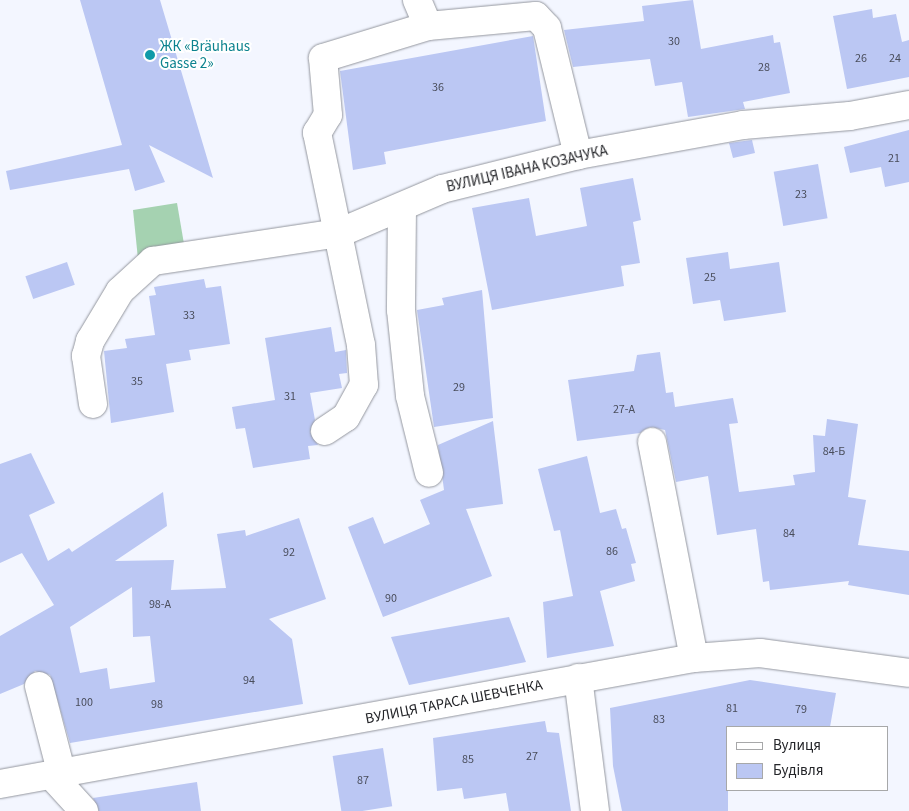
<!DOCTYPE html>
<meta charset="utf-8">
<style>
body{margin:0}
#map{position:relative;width:909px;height:811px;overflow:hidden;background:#f3f6ff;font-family:"Source Sans 3",sans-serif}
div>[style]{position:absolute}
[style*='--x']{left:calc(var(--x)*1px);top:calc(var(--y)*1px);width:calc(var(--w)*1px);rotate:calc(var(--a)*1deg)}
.green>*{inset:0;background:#a5d2b1}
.building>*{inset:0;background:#bbc7f3;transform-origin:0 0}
.roads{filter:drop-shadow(0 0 1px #94979f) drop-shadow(0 0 1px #94979f)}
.minor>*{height:28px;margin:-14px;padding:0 14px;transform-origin:14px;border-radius:14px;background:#fff}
.dots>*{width:14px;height:14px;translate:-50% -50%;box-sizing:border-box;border:2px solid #fff;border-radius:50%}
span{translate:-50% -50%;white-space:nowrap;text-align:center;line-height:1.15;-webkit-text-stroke:4px #fff;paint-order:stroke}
.number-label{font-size:12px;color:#4a4e5c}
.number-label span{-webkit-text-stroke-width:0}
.culture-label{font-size:15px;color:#0d838f}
.left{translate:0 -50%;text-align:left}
.street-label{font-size:15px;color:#242529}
.legend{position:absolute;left:726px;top:726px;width:162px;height:65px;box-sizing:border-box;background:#fff;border:1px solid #a7a8a9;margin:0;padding:6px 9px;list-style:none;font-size:15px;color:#242529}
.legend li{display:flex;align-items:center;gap:10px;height:25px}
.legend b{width:25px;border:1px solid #a7a8a9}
</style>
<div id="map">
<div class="green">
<i style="clip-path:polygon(177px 203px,184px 244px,138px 259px,133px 210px)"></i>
</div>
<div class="building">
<i style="clip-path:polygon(80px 0,160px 0,213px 178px,149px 145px,165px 182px,135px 191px,129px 169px,10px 190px,6px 171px,122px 145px)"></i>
<i style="clip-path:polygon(693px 0,701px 49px,773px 35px,774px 43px,780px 42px,790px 93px,743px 102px,745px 109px,688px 117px,682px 82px,655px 86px,650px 59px,573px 67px,564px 30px,644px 21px,642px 6px)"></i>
<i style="clip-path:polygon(872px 9px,873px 18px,896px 14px,902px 42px,909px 40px,909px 77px,847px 89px,833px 16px)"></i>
<i style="clip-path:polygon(533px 36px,546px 121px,384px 152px,386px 164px,353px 170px,340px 71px)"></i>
<i style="clip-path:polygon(909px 130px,909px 182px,885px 187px,881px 167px,850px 173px,844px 147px)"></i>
<i style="clip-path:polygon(752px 140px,755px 153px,733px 158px,729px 143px)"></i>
<i style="left:818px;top:164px;width:55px;height:45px;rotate:80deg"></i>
<i style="clip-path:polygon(633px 178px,641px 220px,633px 222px,640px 263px,621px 266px,624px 286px,492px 310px,472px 208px,529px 198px,536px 236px,587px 226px,580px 188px)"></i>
<i style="clip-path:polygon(728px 252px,730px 269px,779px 262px,786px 312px,724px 321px,720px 300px,693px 304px,686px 258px)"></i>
<i style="left:67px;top:262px;width:24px;height:44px;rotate:71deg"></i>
<i style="clip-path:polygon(204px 279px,206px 288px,221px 286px,230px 344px,189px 350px,191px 360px,166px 364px,174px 412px,111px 423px,104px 351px,127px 348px,125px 339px,155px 335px,149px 296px,156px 295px,154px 287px)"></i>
<i style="clip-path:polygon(482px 290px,493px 418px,434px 427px,417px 310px,444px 305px,442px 298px)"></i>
<i style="clip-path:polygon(331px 327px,335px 352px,346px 350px,347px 373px,339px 374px,342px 388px,310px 393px,315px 420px,310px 432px,318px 445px,308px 446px,310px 459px,253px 468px,245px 428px,236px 429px,232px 407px,275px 400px,265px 338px)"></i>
<i style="clip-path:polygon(660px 352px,666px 393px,673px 392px,675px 407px,733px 398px,738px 423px,729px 424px,739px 492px,795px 485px,793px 475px,815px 472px,813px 435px,825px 436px,827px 419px,858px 424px,848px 497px,866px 500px,858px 545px,909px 551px,909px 595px,848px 585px,849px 581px,770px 590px,769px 581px,763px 582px,756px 529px,717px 535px,708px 476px,676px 482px,665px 430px,650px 427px,640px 433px,577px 441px,568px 380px,634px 371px,637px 355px)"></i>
<i style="clip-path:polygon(493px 421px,503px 504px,466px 509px,492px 576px,383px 617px,348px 527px,373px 517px,384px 544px,430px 524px,420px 500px,444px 490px,438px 445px)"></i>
<i style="clip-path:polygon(evenodd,31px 453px,55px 503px,29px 515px,48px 561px,69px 548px,72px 552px,163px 492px,167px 526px,115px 561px,174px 560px,171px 590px,226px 588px,217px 534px,245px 530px,246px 536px,299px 518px,326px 599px,269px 619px,292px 639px,303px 704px,70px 743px,50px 675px,35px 671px,24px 684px,0 694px,0 636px,54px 605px,22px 553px,0 563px,0 464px,31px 453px,132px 587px,133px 637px,150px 636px,155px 682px,110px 689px,107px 668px,80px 673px,70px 627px,132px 587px)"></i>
<i style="clip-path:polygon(587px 456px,600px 513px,616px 509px,622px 529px,626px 528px,636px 563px,631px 564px,635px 581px,600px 591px,614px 646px,547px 658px,543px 602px,573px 596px,560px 530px,554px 531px,538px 469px)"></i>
<i style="clip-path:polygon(509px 617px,526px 662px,409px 685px,391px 637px)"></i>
<i style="clip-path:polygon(750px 680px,836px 693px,830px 727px,728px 727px,728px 811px,622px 811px,613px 766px,610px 708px)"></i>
<i style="clip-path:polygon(545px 721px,547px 732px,559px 733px,571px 811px,509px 811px,506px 793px,464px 799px,462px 788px,437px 791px,433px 738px)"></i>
<i style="left:383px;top:748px;width:59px;height:51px;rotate:81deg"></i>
<i style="clip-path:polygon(197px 782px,201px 811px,99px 811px,93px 798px)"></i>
</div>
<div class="roads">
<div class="minor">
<i style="--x:417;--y:0;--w:28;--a:67"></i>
<i style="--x:428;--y:26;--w:108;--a:-5.3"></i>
<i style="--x:536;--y:16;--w:16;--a:47"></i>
<i style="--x:547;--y:28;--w:131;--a:76.3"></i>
<i style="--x:402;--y:208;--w:102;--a:90.6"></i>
<i style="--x:401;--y:310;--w:86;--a:84"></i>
<i style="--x:410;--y:396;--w:79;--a:76.1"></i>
<i style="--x:93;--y:404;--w:49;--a:-98.3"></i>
<i style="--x:86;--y:356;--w:16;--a:-75"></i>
<i style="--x:90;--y:341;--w:58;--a:-59"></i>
<i style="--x:120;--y:291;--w:45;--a:-42.3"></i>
<i style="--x:153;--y:261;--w:188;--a:-8.6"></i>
<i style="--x:339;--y:233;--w:112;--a:-23.1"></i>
<i style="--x:442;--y:189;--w:140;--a:-14"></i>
<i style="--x:578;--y:155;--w:168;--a:-10.3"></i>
<i style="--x:743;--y:125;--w:107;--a:-4.8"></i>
<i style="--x:850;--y:116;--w:60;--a:-10.6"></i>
<i style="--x:325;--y:431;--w:25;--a:-34"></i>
<i style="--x:346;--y:417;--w:37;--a:-61"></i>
<i style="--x:364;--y:385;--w:40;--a:-94.3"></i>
<i style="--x:361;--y:345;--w:217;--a:-101.7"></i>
<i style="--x:317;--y:133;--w:21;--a:-59"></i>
<i style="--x:328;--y:115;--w:57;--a:-95"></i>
<i style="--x:323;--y:58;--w:110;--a:-16.9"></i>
<i style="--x:652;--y:442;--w:220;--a:79"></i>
<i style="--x:578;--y:678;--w:134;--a:82.7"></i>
<i style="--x:39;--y:686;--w:92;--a:75.5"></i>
<i style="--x:53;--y:777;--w:46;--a:47.6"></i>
<i style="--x:0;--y:784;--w:705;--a:-10.29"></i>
<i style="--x:694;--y:658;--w:66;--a:-4.3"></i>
<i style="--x:760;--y:653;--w:150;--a:7.6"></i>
</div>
</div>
<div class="dots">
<i style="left:150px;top:55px;background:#0f9aa8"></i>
</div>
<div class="number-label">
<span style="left:674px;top:42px">30</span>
<span style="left:861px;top:59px">26</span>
<span style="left:895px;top:59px">24</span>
<span style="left:764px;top:68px">28</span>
<span style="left:438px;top:88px">36</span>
<span style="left:894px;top:159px">21</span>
<span style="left:801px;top:195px">23</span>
<span style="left:710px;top:278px">25</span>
<span style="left:189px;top:316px">33</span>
<span style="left:137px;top:382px">35</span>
<span style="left:459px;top:388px">29</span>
<span style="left:290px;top:397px">31</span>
<span style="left:624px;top:410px">27-А</span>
<span style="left:834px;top:452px">84-Б</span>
<span style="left:789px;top:534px">84</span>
<span style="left:612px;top:552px">86</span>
<span style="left:289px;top:553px">92</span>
<span style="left:391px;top:599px">90</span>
<span style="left:160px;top:605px">98-А</span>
<span style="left:249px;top:681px">94</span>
<span style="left:84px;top:703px">100</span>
<span style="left:157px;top:705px">98</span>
<span style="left:732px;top:709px">81</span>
<span style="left:801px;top:710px">79</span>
<span style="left:659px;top:720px">83</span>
<span style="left:532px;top:757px">27</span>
<span style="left:468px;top:760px">85</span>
<span style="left:363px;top:781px">87</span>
</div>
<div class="culture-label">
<span class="left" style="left:160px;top:55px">ЖК «Bräuhaus<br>Gasse 2»</span>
</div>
<div class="street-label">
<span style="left:527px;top:169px;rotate:-13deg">ВУЛИЦЯ ІВАНА КОЗАЧУКА</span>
<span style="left:454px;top:702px;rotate:-11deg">ВУЛИЦЯ ТАРАСА ШЕВЧЕНКА</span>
</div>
<ul class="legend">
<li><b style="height:6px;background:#fff"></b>Вулиця</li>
<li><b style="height:14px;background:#bbc7f3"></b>Будівля</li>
</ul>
</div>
